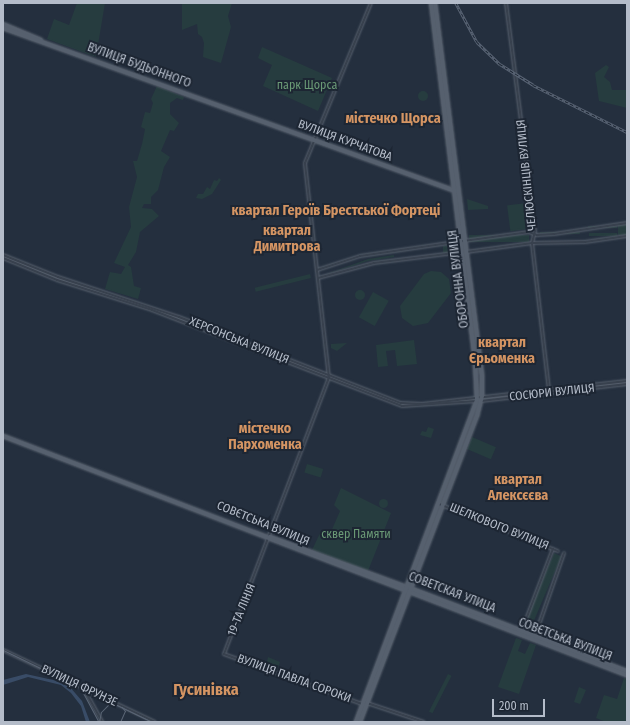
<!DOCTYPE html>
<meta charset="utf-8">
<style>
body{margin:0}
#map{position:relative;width:630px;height:725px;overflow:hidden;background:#242f3e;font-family:"Fira Sans Condensed",sans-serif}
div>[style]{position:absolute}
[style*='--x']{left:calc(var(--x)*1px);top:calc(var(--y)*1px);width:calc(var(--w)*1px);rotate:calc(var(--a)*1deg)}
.green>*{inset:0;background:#263c3f;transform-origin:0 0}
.round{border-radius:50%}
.water>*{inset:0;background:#394c67}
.roads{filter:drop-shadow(0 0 1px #565f6c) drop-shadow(0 0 1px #565f6c)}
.minor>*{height:2px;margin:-1px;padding:0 1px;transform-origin:1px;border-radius:1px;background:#38414e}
.major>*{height:3.5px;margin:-1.75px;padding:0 1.75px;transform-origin:1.75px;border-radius:1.75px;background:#56606e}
.tram>*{height:1px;margin:-0.5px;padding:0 0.5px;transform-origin:0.5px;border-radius:0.5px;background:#5a6575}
.rail>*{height:2.5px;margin-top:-1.25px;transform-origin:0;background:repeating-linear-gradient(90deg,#1d2633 0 3px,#5a6575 0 6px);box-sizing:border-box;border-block:1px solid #5a6575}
span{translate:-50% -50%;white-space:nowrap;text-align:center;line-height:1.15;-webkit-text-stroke:4px #1d2633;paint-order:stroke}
.street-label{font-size:12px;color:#b4bcc9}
.park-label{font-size:12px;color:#6b9a76}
.quarter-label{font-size:14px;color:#d59563;font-weight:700}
.district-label{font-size:16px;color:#d59563;font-weight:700}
.frame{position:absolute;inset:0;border:4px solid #b4bcc9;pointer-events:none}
.scale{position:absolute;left:492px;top:699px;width:53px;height:18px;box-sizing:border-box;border:2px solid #b4bcc9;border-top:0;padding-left:5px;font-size:12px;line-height:14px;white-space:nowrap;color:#b4bcc9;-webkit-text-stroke:3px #1d2633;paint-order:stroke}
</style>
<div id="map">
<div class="green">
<i style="clip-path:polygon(77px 3px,105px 3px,96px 57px,47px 39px,54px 19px,69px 25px)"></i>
<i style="clip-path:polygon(182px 3px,232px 3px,228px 16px,231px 27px,221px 63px,203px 57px,204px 43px,202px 37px,198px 34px,197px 24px,182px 30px)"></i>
<i style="clip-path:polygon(262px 47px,332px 78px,318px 111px,263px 86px,272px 65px,258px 58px)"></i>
<i style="clip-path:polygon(606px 65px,609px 67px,604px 77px,610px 82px,612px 90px,627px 90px,627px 108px,599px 101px,595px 73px)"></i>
<i style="clip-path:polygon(157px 86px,184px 97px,183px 100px,177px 98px,170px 103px,170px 114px,179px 123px,174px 131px,170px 130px,161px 151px,170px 157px,164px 167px,158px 190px,151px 197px,151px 204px,144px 204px,142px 208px,152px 209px,159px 216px,140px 232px,136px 252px,128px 265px,131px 267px,134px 286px,141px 288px,138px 299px,105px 289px,110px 272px,121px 274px,125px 267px,114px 263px,131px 227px,129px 207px,137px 177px,133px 161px,137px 161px,142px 144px,145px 129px,141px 127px,145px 112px,150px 113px,153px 103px,151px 99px)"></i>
<i class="round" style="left:418px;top:91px;width:10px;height:10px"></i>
<i style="clip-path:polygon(219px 178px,221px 180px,212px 194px,202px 199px,196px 198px,198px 194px,203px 194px,207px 187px,210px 189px,214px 180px,217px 181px)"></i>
<i style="clip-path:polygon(467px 199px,488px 206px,488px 209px,468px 210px)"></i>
<i style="left:527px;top:203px;width:26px;height:20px;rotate:83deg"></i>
<i style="left:627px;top:225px;width:10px;height:9px;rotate:90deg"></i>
<i style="left:617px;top:226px;width:2px;height:29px;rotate:90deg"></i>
<i style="left:580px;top:232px;width:2px;height:40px;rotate:90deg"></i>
<i style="left:617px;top:233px;width:3px;height:28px;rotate:90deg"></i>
<i style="left:529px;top:235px;width:7px;height:60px;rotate:90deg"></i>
<i style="clip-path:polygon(456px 244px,457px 252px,443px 253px,443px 246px)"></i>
<i style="clip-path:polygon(394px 255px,394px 257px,368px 261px,321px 276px,368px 259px)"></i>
<i style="clip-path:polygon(431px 271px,441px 272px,449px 279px,451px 293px,428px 323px,413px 326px,402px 318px,400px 306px,424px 274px)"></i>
<i style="left:310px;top:274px;width:4px;height:57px;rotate:76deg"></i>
<i class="round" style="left:355px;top:290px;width:10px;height:10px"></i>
<i style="left:373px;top:292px;width:18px;height:29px;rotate:29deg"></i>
<i style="clip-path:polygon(414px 340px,417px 364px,397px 366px,395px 350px,386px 351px,388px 366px,378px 367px,376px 345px)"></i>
<i style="clip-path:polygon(347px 343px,337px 351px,331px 348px,331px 344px)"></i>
<i style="clip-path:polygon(428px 427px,434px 429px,431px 438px,420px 435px,422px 431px,426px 432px)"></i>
<i style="left:472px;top:437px;width:26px;height:13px;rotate:23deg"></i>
<i style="left:307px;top:464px;width:17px;height:9px;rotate:17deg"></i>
<i style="clip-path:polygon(341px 488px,391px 513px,368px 571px,312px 550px,321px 531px,330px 534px,340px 511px,334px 505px)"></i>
<i class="round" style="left:378.5px;top:498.5px;width:9px;height:9px"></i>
<i style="left:554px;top:553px;width:8px;height:80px;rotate:23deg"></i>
<i style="clip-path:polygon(516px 638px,522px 640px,518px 651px,525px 654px,530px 643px,536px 645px,519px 694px,498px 687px)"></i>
<i style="clip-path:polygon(268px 657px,280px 662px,277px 671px,266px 666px)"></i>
<i style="left:448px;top:674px;width:4px;height:42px;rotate:27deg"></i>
<i style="clip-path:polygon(624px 678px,627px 679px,627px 722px,606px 722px,596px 718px,604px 695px,617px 699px)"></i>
<i style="clip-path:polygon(579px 687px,586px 690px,580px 704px,574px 702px)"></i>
</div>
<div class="water">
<i style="clip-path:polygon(26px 674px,62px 682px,69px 686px,82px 701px,90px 722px,86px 722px,81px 706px,71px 693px,61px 685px,28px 677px,3px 685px,3px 680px)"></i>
</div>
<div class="roads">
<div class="minor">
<i style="--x:506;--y:3;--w:198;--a:82.7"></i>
<i style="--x:531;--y:199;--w:32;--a:83"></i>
<i style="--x:535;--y:231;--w:12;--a:104"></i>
<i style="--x:532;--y:243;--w:148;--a:83.4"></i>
<i style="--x:466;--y:252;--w:67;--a:-7.8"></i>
<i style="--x:532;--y:243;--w:53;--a:-1.1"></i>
<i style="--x:585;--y:242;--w:42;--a:-8.1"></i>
<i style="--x:3;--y:255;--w:59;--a:21.8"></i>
<i style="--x:58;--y:277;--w:127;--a:18.3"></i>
<i style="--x:179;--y:317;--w:238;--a:21.2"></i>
<i style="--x:401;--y:403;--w:21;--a:3"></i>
<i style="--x:422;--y:404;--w:206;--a:-6.4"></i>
<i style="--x:3;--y:258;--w:58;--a:22.2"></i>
<i style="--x:57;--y:280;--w:100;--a:17.5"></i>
<i style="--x:152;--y:310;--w:268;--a:21"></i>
<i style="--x:402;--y:406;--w:75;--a:-3.8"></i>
<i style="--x:317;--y:270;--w:45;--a:-18"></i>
<i style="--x:360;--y:256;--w:97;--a:-8.3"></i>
<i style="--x:456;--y:242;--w:74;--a:-7.8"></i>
<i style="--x:529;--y:232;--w:9;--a:21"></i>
<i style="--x:537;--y:235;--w:17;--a:-3"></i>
<i style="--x:554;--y:234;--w:74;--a:-8.6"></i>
<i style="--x:318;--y:278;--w:58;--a:-15"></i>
<i style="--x:374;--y:263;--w:89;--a:-7.1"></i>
<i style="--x:481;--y:401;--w:147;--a:-6.6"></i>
<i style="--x:439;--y:504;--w:128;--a:21.6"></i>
<i style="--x:522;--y:630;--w:87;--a:-69.1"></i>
<i style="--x:535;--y:636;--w:88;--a:-70.7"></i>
<i style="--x:3;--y:650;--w:168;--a:25.3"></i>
<i style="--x:84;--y:689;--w:38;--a:61"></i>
<i style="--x:367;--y:703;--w:60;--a:18.4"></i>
<i style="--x:362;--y:704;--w:147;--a:-160.1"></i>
<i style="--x:224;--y:654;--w:295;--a:-69.2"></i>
<i style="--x:329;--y:378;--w:216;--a:-96.4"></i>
<i style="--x:305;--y:163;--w:173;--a:-67.6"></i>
</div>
<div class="major">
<i style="--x:3;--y:24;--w:41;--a:22.8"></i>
<i style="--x:3;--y:28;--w:481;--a:19.8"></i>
<i style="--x:3;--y:436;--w:668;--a:20.96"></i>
<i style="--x:270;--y:537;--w:146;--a:20.1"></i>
<i style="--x:407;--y:587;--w:235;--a:20.9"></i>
<i style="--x:356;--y:722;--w:344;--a:-69.4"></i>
<i style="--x:477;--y:400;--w:40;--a:-92.9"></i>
<i style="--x:475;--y:360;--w:360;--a:-97"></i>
<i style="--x:360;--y:722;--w:328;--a:-69.1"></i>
<i style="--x:477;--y:416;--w:21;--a:-76"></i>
<i style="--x:482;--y:396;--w:20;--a:-90"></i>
<i style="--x:482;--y:376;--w:376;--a:-97.2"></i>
</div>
</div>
<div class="tram">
<i style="--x:3;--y:650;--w:165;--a:25.8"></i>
<i style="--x:80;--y:687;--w:40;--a:62"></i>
<i style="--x:99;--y:722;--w:10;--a:-79"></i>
<i style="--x:101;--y:712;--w:11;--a:-45"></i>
<i style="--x:109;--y:704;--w:6;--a:0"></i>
<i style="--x:120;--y:722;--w:12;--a:-66"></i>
<i style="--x:125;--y:711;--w:5;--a:-127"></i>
</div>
<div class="rail">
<i style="--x:456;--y:3;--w:44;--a:61.7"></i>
<i style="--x:477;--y:42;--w:32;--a:44"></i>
<i style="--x:500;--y:64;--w:39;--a:32"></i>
<i style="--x:533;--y:85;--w:105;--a:26.6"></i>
</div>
<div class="street-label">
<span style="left:139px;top:66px;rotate:20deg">ВУЛИЦЯ БУДЬОННОГО</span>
<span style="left:345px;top:141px;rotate:20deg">ВУЛИЦЯ КУРЧАТОВА</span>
<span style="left:527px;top:175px;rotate:-96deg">ЧЕЛЮСКІНЦІВ ВУЛИЦЯ</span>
<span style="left:459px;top:279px;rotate:-97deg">ОБОРОННА ВУЛИЦЯ</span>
<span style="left:239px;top:341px;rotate:22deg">ХЕРСОНСЬКА ВУЛИЦЯ</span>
<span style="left:552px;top:393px;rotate:-6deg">СОСЮРИ ВУЛИЦЯ</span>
<span style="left:263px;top:524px;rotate:22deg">СОВЄТСЬКА ВУЛИЦЯ</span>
<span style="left:499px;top:527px;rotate:22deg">ШЕЛКОВОГО ВУЛИЦЯ</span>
<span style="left:452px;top:593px;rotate:21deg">СОВЕТСКАЯ УЛИЦА</span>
<span style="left:242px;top:610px;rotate:-68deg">19-ТА ЛІНІЯ</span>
<span style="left:565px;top:640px;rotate:21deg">СОВЄТСЬКА ВУЛИЦЯ</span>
<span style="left:294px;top:679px;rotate:20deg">ВУЛИЦЯ ПАВЛА СОРОКИ</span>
<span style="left:79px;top:686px;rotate:25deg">ВУЛИЦЯ ФРУНЗЕ</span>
</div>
<div class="park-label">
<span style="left:307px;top:86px">парк Щорса</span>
<span style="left:356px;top:535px">сквер Памяти</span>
</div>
<div class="quarter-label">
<span style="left:393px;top:119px">містечко Щорса</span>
<span style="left:336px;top:211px">квартал Героїв Брестської Фортеці</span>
<span style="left:287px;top:239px">квартал<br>Димитрова</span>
<span style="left:502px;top:351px">квартал<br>Єрьоменка</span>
<span style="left:265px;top:437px">містечко<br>Пархоменка</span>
<span style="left:518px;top:488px">квартал<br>Алексєєва</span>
</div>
<div class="district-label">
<span style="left:206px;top:690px">Гусинівка</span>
</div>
<div class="frame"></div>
<div class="scale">200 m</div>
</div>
